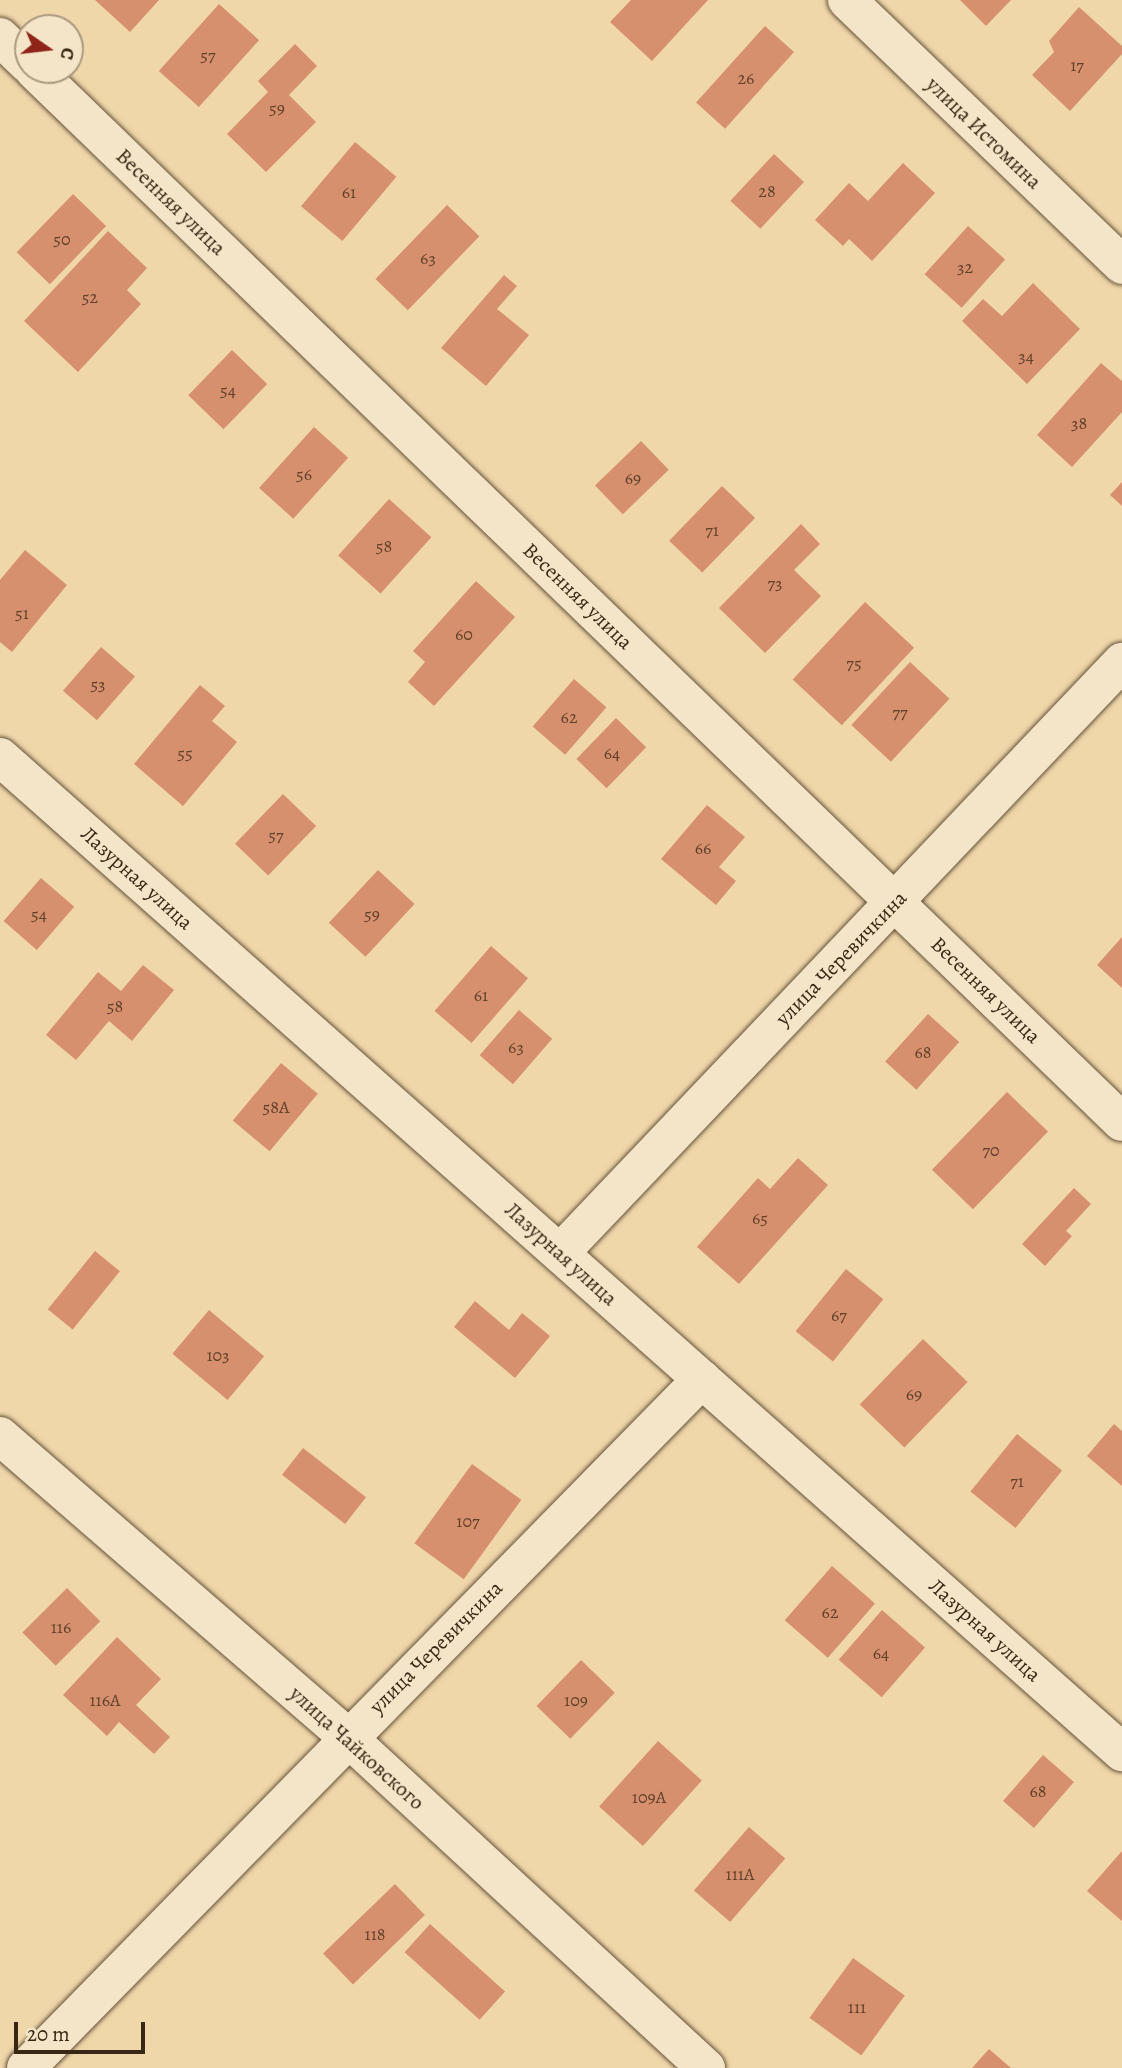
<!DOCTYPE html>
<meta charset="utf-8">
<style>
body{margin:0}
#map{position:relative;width:1122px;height:2068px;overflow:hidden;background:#efd7aa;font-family:Alegreya,serif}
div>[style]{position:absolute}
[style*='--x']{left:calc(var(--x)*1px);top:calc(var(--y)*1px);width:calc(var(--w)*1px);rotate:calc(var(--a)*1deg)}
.building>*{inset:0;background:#d7906d;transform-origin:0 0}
.roads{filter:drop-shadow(0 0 2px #66533a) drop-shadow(0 0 2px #66533a)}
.street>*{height:38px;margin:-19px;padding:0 19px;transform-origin:19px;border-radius:19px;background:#f5e5c8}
.secondary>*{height:38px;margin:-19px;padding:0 19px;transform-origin:19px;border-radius:19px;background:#f5e5c8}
span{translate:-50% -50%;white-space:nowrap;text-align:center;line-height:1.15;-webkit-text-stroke:7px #f5e5c8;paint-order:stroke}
.number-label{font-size:18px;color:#60412b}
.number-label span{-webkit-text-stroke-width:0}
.street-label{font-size:21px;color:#392715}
.north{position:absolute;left:14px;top:14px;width:70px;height:70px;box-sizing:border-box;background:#f5e5c8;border:2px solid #aa9980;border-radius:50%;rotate:104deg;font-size:19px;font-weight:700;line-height:28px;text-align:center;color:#392715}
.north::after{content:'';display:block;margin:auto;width:24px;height:32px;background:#8f2418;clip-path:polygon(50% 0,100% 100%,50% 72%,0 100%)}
.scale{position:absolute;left:14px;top:2022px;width:131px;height:32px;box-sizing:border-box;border:4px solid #392715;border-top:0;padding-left:9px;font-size:21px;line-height:24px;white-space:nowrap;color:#392715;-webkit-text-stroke:5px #f5e5c8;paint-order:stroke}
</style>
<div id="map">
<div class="building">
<i style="clip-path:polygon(95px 0,159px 0,130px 32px)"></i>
<i style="clip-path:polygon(631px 0,708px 0,652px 61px,610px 22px)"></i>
<i style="clip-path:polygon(960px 0,1011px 0,986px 26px)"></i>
<i style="left:219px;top:4px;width:54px;height:90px;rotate:42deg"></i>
<i style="clip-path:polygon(1079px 7px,1122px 46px,1122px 54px,1070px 111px,1032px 75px,1054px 52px,1049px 41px)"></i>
<i style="left:765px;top:26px;width:39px;height:103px;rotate:42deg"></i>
<i style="clip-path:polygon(295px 44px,317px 66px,289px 95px,316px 122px,266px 172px,227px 134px,268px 92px,258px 81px)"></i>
<i style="left:355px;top:142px;width:54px;height:84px;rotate:40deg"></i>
<i style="left:774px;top:154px;width:41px;height:64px;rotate:43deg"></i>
<i style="clip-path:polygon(903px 163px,935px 193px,872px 261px,849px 239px,843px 246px,815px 220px,849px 183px,868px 201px)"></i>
<i style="left:73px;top:194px;width:46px;height:81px;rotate:44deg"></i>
<i style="left:447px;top:205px;width:45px;height:103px;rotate:44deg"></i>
<i style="left:968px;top:226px;width:50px;height:65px;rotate:42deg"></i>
<i style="clip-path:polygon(108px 231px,147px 268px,127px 290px,141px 304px,78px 372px,24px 321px)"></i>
<i style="clip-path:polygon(504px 275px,517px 286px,497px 309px,529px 335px,486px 386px,441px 348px)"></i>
<i style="clip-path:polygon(1033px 283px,1080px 329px,1027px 384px,962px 321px,983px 299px,1002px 316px)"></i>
<i style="left:232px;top:350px;width:49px;height:63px;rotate:44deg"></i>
<i style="clip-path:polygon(1101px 363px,1122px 381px,1122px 412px,1072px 467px,1037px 435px)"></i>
<i style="left:314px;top:427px;width:46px;height:82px;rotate:42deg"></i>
<i style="left:641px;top:441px;width:40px;height:64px;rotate:46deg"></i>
<i style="clip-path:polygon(1122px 482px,1122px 506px,1110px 495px)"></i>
<i style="left:722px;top:486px;width:46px;height:76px;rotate:44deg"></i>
<i style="left:389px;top:499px;width:57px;height:76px;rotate:42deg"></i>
<i style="clip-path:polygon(801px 524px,820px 544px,794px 570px,821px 596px,765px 653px,719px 608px)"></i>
<i style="clip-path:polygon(25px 550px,67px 585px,12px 652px,0 642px,0 580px)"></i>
<i style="clip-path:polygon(476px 581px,515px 617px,434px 706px,408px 682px,425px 662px,413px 651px)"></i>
<i style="left:865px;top:602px;width:67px;height:106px;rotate:43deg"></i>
<i style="left:101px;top:647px;width:45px;height:58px;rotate:41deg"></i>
<i style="left:910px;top:662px;width:54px;height:86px;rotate:43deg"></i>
<i style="left:574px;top:679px;width:43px;height:63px;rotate:41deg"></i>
<i style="clip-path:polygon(200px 685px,225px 706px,212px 721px,237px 742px,183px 806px,134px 764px)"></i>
<i style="left:616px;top:718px;width:42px;height:57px;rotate:44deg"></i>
<i style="left:283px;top:794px;width:46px;height:69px;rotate:44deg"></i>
<i style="clip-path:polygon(707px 805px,745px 837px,719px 867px,736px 881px,716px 905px,661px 859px)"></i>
<i style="left:378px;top:870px;width:50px;height:72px;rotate:43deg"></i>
<i style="left:41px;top:878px;width:44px;height:57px;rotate:41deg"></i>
<i style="clip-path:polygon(1122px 937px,1122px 988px,1097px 965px)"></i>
<i style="left:491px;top:946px;width:49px;height:86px;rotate:41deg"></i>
<i style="clip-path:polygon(143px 965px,174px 990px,132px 1041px,109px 1021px,76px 1060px,46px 1035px,98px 972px,121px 991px)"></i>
<i style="left:519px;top:1010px;width:44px;height:60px;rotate:41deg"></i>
<i style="left:928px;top:1014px;width:42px;height:64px;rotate:42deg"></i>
<i style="left:281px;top:1063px;width:48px;height:75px;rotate:40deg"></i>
<i style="left:1007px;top:1092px;width:57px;height:108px;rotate:44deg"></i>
<i style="clip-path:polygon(798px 1158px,828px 1185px,739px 1284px,697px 1247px,758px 1178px,770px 1189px)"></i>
<i style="clip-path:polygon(1074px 1188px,1091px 1204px,1066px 1231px,1072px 1236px,1045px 1266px,1022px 1244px)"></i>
<i style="left:95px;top:1251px;width:32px;height:75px;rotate:39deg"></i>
<i style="left:846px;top:1269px;width:48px;height:80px;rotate:39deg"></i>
<i style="clip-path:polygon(475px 1301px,509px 1330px,522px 1313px,550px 1336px,515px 1378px,454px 1327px)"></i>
<i style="left:209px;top:1310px;width:72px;height:57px;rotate:40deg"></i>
<i style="left:923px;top:1339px;width:62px;height:91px;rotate:44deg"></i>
<i style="clip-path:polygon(1114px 1424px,1122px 1431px,1122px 1486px,1087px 1456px)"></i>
<i style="left:1017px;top:1434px;width:58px;height:74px;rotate:39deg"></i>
<i style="left:303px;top:1448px;width:80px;height:34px;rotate:38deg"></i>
<i style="left:472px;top:1464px;width:61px;height:98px;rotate:36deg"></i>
<i style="left:832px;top:1566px;width:57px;height:72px;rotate:41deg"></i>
<i style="left:67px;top:1588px;width:47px;height:63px;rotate:45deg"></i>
<i style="left:882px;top:1610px;width:57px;height:66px;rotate:41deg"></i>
<i style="clip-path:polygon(117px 1637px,161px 1679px,136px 1705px,170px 1737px,154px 1754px,119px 1722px,107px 1736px,63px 1695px)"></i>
<i style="left:581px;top:1660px;width:47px;height:64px;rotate:44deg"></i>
<i style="left:658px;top:1741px;width:59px;height:88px;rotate:42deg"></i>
<i style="left:1043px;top:1755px;width:41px;height:61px;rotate:41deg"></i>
<i style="left:749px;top:1827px;width:48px;height:84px;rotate:41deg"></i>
<i style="clip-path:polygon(1122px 1851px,1122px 1921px,1087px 1891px)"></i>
<i style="left:395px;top:1884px;width:43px;height:100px;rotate:46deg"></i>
<i style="left:430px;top:1924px;width:101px;height:38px;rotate:42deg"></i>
<i style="left:853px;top:1958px;width:64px;height:74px;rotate:36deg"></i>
<i style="clip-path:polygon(989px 2049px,1011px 2068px,972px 2068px)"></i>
</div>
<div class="roads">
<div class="street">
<i style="--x:847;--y:0;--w:382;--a:43.9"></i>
<i style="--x:0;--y:37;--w:39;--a:44"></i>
<i style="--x:34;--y:70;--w:1513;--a:44.04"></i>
<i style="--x:0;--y:757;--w:1500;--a:41.57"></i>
<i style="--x:560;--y:1253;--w:816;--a:-46.44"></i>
<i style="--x:26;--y:2068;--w:965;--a:-45.55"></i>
</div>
<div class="secondary">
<i style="--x:0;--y:1436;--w:458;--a:40.9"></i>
<i style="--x:346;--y:1736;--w:490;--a:42.7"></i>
</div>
</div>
<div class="number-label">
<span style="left:208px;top:55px">57</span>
<span style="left:1077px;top:65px">17</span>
<span style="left:746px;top:78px">26</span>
<span style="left:277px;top:108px">59</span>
<span style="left:767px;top:191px">28</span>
<span style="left:349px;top:192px">61</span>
<span style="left:62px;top:239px">50</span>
<span style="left:428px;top:258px">63</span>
<span style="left:965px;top:267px">32</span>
<span style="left:90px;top:297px">52</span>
<span style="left:1026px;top:356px">34</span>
<span style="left:228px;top:390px">54</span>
<span style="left:1079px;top:423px">38</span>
<span style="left:304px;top:474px">56</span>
<span style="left:633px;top:478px">69</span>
<span style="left:712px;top:530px">71</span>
<span style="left:384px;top:546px">58</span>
<span style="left:775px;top:583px">73</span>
<span style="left:22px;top:613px">51</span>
<span style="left:464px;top:634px">60</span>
<span style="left:854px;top:663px">75</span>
<span style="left:98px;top:684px">53</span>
<span style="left:900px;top:712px">77</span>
<span style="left:569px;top:717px">62</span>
<span style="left:185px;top:753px">55</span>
<span style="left:612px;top:753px">64</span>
<span style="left:276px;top:835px">57</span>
<span style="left:703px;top:848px">66</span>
<span style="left:39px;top:914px">54</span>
<span style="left:372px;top:914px">59</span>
<span style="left:481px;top:995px">61</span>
<span style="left:115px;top:1006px">58</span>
<span style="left:516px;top:1047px">63</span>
<span style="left:923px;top:1052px">68</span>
<span style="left:276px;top:1107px">58А</span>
<span style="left:991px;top:1150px">70</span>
<span style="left:760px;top:1218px">65</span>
<span style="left:839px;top:1315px">67</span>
<span style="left:218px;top:1355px">103</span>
<span style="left:914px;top:1394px">69</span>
<span style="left:1017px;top:1481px">71</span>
<span style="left:468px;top:1521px">107</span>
<span style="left:830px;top:1612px">62</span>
<span style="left:61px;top:1627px">116</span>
<span style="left:881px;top:1653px">64</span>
<span style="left:105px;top:1700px">116А</span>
<span style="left:576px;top:1700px">109</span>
<span style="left:1038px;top:1791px">68</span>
<span style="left:649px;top:1797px">109А</span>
<span style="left:740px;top:1874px">111А</span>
<span style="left:375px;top:1934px">118</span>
<span style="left:857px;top:2007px">111</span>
</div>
<div class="street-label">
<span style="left:984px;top:133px;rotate:44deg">улица Истомина</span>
<span style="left:171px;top:202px;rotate:44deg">Весенняя улица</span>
<span style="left:578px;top:596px;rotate:44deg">Весенняя улица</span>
<span style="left:137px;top:878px;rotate:42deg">Лазурная улица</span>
<span style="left:841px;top:958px;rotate:-46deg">улица Черевичкина</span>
<span style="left:986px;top:990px;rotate:44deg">Весенняя улица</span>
<span style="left:561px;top:1254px;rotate:42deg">Лазурная улица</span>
<span style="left:985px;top:1630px;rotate:42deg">Лазурная улица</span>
<span style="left:436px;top:1647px;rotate:-45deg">улица Черевичкина</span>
<span style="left:357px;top:1748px;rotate:42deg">улица Чайковского</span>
</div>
<div class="north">С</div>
<div class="scale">20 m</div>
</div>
